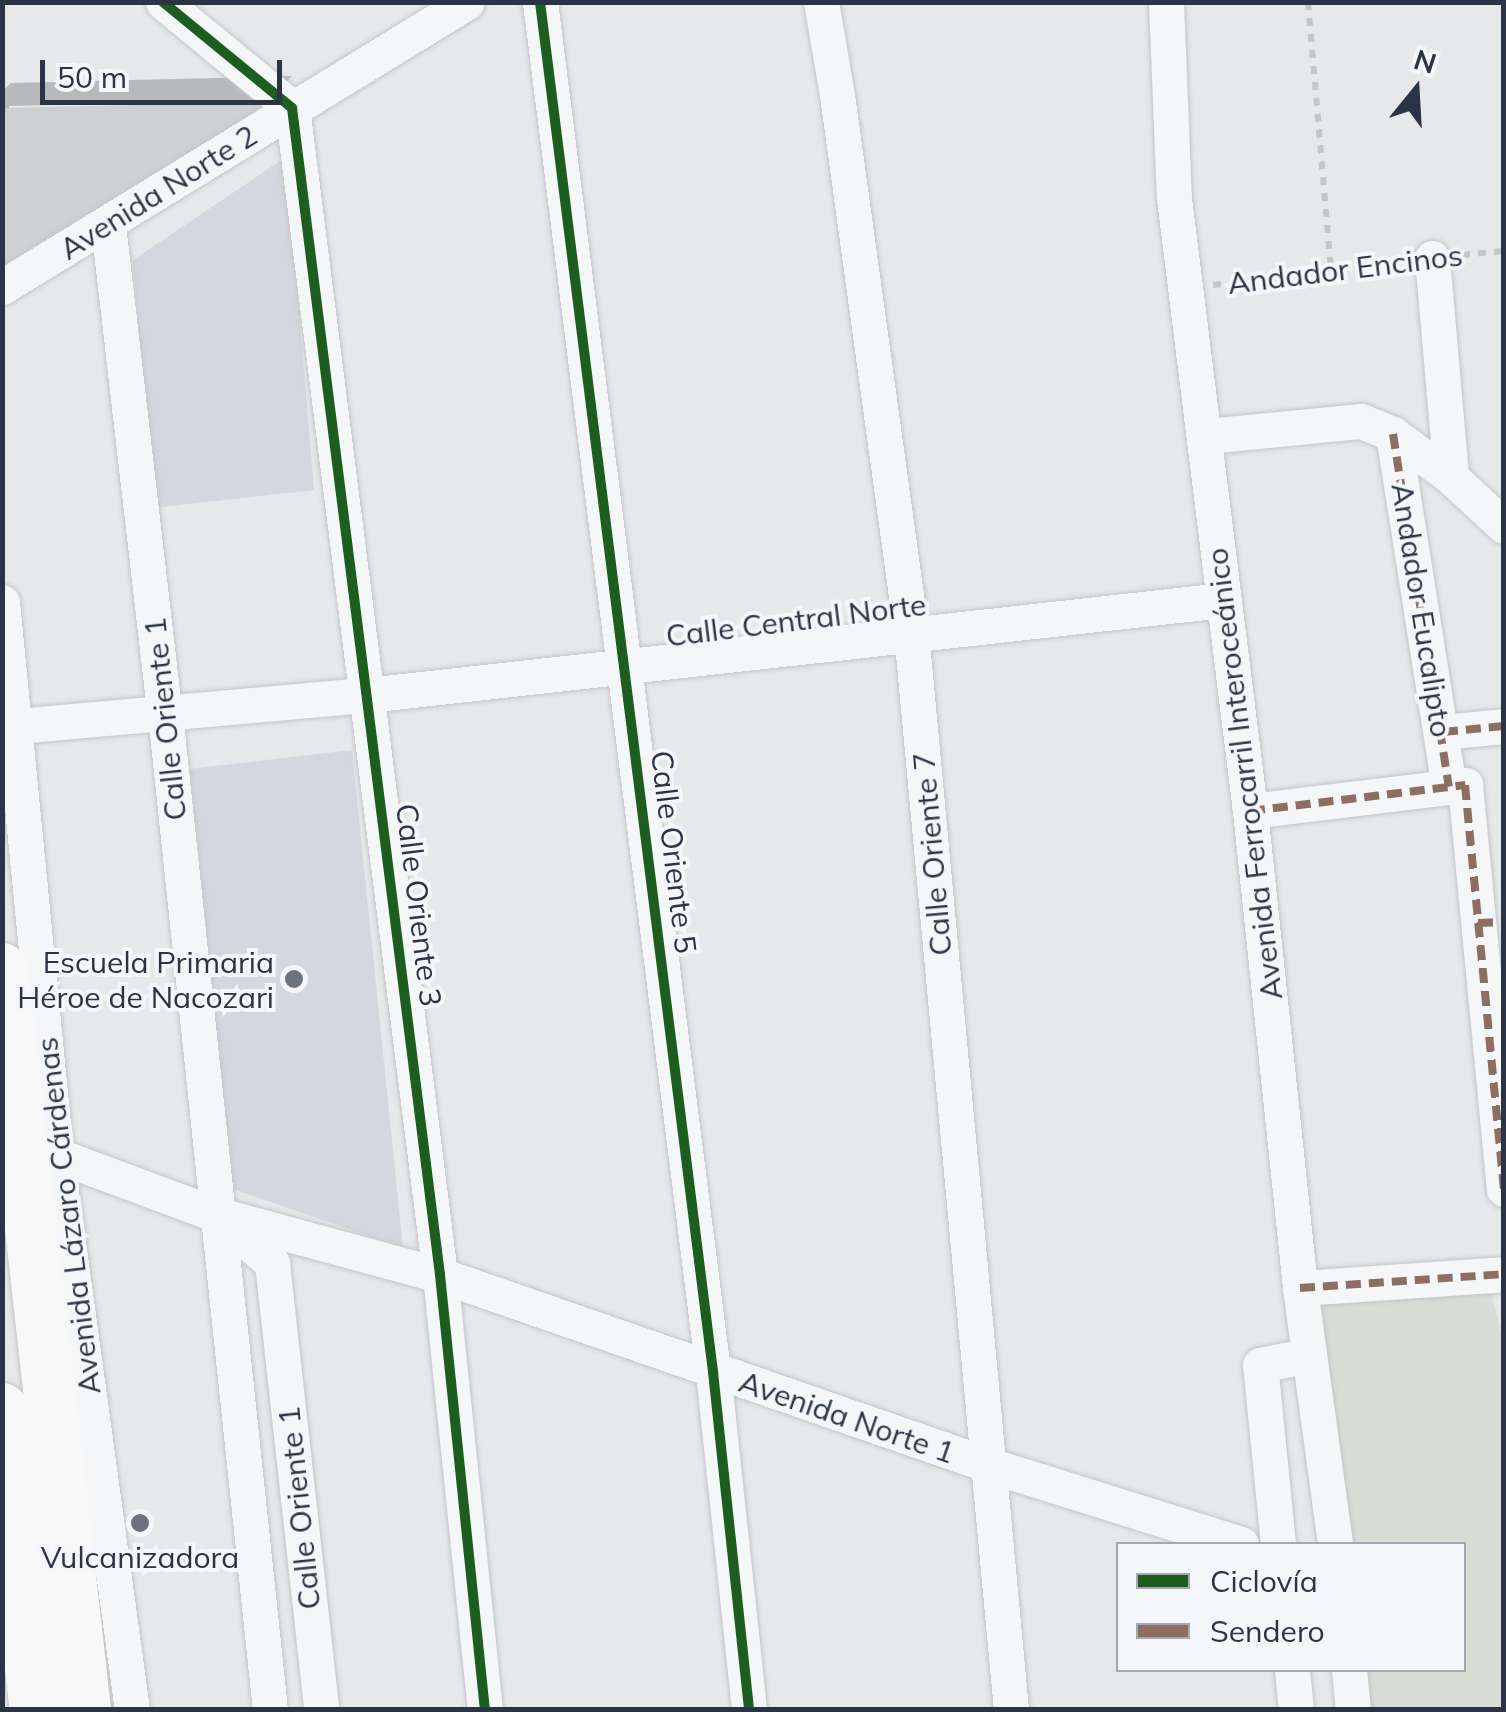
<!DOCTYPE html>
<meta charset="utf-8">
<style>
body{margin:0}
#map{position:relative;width:1506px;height:1712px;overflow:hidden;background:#e6e8ea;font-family:Mulish,sans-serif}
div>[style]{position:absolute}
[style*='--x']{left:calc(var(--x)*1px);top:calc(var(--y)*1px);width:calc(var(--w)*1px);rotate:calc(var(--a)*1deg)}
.built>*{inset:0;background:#d4d7dd}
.green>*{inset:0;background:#d6ded6}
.shadow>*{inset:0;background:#0003}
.building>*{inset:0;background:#ced0d3}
.path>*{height:6px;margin-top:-3px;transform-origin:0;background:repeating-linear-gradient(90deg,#c5c6ca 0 8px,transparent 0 16px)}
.roads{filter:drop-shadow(0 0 2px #c4c6c8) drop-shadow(0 0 2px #c4c6c8)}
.minor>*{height:35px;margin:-17.5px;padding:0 17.5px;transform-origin:17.5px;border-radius:17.5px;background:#f5f6f7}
.highway>*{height:52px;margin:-26px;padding:0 26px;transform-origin:26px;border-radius:26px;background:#f8f8f8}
.quiet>*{height:8px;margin-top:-4px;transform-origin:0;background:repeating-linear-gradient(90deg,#8d6e63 0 15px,transparent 0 23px)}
.cycleway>*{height:10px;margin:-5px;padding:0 5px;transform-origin:5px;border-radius:5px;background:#1b5e20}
.dots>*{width:28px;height:28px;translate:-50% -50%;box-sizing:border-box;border:5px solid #f4f6f9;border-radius:50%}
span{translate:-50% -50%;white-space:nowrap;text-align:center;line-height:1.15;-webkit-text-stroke:8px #f4f6f9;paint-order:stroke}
.street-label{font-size:30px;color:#2b3445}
.poi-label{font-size:30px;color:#2b3445}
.right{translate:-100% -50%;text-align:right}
.frame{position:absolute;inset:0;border:5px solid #2b3445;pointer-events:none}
.legend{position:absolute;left:1116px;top:1542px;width:350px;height:130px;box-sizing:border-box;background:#f4f6f9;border:2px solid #a4a8b1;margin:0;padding:12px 18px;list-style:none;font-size:30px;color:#2b3445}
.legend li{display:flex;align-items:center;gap:20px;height:50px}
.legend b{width:50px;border:2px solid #a4a8b1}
.north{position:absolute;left:1366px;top:40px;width:100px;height:100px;-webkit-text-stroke:8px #f4f6f9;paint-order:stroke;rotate:18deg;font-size:28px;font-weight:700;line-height:40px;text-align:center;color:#2b3445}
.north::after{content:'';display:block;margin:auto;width:35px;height:45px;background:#2b3445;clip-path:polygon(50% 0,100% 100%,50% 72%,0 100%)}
.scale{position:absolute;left:40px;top:60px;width:242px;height:45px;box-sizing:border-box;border:5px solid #2b3445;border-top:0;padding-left:12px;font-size:30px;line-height:35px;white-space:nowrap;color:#2b3445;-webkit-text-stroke:8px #f4f6f9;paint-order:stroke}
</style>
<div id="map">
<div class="built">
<i style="clip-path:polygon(286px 157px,314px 490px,153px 508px,133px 260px)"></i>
<i style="clip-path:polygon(352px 750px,403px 1248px,233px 1189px,190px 769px)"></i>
</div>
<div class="green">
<i style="clip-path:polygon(1491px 1289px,1504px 1346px,1503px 1709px,1362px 1709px,1357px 1670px,1464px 1670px,1464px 1544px,1343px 1544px,1315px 1298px)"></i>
</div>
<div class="shadow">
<i style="clip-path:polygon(292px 76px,268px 100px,9px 106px,2px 271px,2px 91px,11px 83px)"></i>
</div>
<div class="building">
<i style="clip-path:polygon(270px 102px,2px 274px,2px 108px)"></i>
</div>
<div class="path">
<i style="--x:1308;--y:2;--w:268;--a:85.1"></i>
<i style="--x:1462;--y:255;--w:42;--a:-5.4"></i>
<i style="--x:1213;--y:285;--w:187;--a:-7"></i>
</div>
<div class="roads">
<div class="minor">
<i style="--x:163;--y:2;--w:167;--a:39.4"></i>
<i style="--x:292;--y:108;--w:1176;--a:82.77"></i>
<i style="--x:440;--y:1275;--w:437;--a:84.1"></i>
<i style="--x:540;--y:2;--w:1381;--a:82.8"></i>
<i style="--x:713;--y:1372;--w:340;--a:83.9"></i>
<i style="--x:821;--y:2;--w:94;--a:80.2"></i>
<i style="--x:837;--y:95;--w:542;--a:82.15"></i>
<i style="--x:911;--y:632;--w:1083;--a:84.7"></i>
<i style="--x:1166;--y:2;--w:196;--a:87.7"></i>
<i style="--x:1174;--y:198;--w:618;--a:82.93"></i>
<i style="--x:1250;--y:811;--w:480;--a:84"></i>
<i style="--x:1300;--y:1288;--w:258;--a:82.2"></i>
<i style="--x:108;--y:225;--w:492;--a:83.4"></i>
<i style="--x:165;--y:714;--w:1002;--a:83.98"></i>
<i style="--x:1432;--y:258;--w:220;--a:85"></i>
<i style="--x:2;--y:287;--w:545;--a:-31.5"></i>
<i style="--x:1393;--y:434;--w:357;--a:81"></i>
<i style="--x:1207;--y:436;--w:155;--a:-5.6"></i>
<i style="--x:1361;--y:421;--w:35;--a:22"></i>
<i style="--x:1393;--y:434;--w:72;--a:36.6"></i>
<i style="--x:1451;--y:477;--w:72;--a:42.8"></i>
<i style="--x:2;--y:602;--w:556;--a:84.42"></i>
<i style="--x:56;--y:1155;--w:560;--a:82.2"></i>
<i style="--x:17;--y:726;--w:351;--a:-5.1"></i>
<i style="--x:367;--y:695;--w:861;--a:-6.33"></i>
<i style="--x:1443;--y:732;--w:61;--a:-5.6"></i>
<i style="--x:1250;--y:811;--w:217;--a:-6.9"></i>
<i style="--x:1465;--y:785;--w:406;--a:84.5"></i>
<i style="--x:56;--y:1155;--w:170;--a:20.4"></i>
<i style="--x:215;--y:1214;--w:233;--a:15.2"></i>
<i style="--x:440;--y:1275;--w:581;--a:19.09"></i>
<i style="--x:989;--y:1465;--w:264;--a:17.4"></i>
<i style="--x:223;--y:1221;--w:65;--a:40.6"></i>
<i style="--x:272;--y:1263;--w:450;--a:83.7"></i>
<i style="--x:1300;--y:1288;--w:204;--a:-3.9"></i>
<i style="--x:1278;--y:1544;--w:180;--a:-95.7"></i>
<i style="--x:1260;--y:1365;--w:50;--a:-11.5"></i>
<i style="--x:1292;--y:1670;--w:40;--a:84.3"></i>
<i style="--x:1349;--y:1670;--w:40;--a:84.3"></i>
</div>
<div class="highway">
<i style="--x:2;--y:969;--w:746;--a:83.61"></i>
<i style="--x:2;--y:1409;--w:303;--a:83.6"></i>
</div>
</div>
<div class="quiet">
<i style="--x:1393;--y:434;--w:357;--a:81"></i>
<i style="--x:1443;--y:732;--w:61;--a:-5.6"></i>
<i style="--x:1250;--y:811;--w:217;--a:-6.9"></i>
<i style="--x:1465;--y:785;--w:406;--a:84.5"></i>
<i style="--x:1478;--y:923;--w:26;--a:-2"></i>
<i style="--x:1300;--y:1288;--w:204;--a:-3.9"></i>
</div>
<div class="cycleway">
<i style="--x:163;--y:2;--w:167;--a:39.4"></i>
<i style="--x:292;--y:108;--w:1176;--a:82.77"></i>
<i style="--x:440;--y:1275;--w:437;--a:84.1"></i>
<i style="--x:540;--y:2;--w:1381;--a:82.8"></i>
<i style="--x:713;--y:1372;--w:340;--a:83.9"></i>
</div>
<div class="dots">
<i style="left:294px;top:979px;background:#6c737f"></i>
<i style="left:140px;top:1523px;background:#6c737f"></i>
</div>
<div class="street-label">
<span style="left:158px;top:192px;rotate:-32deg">Avenida Norte 2</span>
<span style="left:1345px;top:269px;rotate:-7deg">Andador Encinos</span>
<span style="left:1422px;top:610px;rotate:81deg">Andador Eucalipto</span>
<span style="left:796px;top:620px;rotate:-7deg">Calle Central Norte</span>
<span style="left:165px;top:719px;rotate:-96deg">Calle Oriente 1</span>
<span style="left:1244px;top:774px;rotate:-97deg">Avenida Ferrocarril Interoceánico</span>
<span style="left:674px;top:852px;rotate:83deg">Calle Oriente 5</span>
<span style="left:932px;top:854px;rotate:-95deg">Calle Oriente 7</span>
<span style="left:419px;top:905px;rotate:83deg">Calle Oriente 3</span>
<span style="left:68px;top:1216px;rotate:-97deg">Avenida Lázaro Cárdenas</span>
<span style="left:847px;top:1417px;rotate:19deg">Avenida Norte 1</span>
<span style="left:299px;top:1508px;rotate:-96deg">Calle Oriente 1</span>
</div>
<div class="poi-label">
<span class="right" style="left:274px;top:979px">Escuela Primaria<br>Héroe de Nacozari</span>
<span style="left:140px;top:1557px">Vulcanizadora</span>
</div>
<div class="frame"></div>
<ul class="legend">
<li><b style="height:12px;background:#1b5e20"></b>Ciclovía</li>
<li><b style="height:12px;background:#8d6e63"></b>Sendero</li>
</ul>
<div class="north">N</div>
<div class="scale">50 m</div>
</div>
